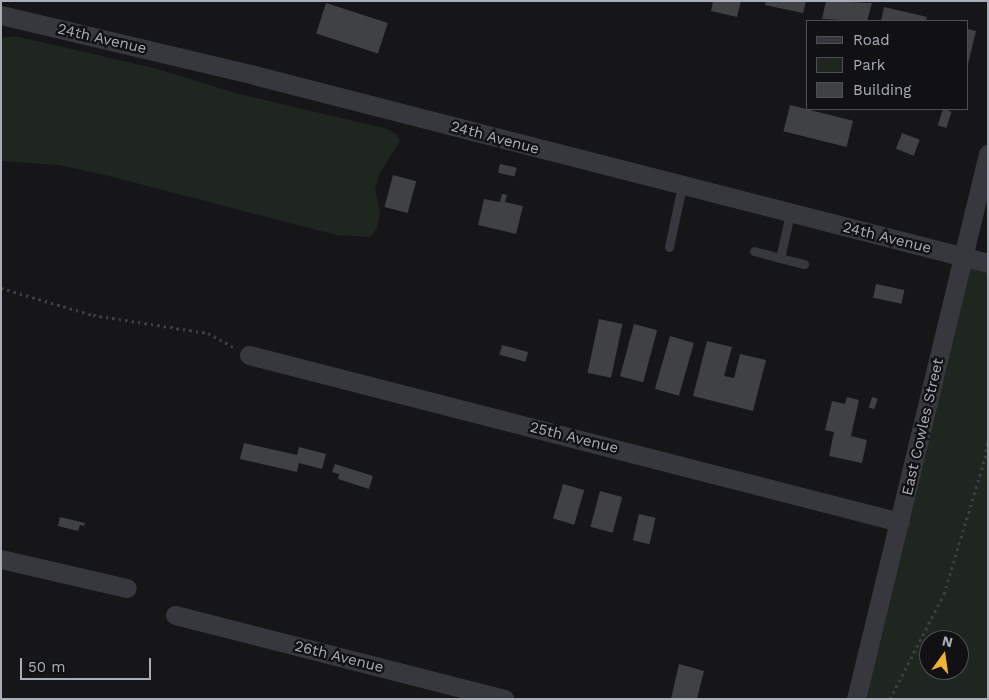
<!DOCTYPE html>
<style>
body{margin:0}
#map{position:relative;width:989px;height:700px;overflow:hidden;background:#161618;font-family:"Work Sans",sans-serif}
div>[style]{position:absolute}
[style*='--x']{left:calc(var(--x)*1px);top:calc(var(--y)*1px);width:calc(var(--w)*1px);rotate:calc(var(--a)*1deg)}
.green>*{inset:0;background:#1e261f}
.building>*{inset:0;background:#404145;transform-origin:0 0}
.path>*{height:3px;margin-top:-1.5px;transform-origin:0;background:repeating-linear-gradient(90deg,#3d3f44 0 2.5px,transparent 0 6.5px)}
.service>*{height:9px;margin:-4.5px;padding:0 4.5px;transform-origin:4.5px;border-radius:4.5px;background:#37383d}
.minor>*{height:19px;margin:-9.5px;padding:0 9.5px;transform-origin:9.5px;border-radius:9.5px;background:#37383d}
span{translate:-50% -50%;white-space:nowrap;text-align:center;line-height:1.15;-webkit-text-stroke:4.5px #111113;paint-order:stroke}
.street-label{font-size:15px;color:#a8adb8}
.frame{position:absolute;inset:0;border:2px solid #a8adb8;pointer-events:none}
.legend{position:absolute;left:806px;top:20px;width:162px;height:90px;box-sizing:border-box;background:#111113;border:1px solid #4d4f55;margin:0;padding:6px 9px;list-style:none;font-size:15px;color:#a8adb8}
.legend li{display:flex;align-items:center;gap:10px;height:25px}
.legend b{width:25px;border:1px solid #4d4f55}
.north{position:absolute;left:919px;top:630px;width:50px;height:50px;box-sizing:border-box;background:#111113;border:1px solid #4d4f55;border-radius:50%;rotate:14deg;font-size:14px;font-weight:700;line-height:20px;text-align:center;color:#a8adb8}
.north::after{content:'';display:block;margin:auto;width:18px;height:22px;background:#f2b134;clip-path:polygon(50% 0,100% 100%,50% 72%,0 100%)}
.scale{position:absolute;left:20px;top:658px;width:131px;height:22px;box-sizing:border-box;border:2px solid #a8adb8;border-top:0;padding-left:6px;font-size:15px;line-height:18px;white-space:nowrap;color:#a8adb8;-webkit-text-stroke:4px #111113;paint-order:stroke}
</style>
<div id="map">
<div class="green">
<i style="clip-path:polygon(15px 36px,158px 69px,235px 93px,388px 129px,397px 135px,400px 141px,380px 173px,375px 188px,380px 213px,377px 228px,370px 237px,336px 235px,109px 176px,59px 165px,1px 161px,1px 38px)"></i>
<i style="clip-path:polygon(evenodd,963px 257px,988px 263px,988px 699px,856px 699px,963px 257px,929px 640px,959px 640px,959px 670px,929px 670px,929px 640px)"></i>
</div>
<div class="building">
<i style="clip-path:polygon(713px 1px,741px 1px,737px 17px,711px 11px)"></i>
<i style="clip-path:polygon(766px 1px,806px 1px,803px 13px,765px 5px)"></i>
<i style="clip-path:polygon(826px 1px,872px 3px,867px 21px,822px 19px)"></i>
<i style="left:326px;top:3px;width:65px;height:32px;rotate:18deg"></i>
<i style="clip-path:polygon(884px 7px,927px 17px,926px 21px,881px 21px)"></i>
<i style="clip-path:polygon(968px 29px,976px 31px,968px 64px)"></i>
<i style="left:790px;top:105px;width:65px;height:27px;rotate:14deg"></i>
<i style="left:943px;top:109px;width:9px;height:17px;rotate:18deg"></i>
<i style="left:902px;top:133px;width:19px;height:17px;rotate:21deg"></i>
<i style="left:500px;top:164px;width:17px;height:9px;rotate:13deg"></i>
<i style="left:393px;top:175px;width:24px;height:33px;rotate:15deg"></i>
<i style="clip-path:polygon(502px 194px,507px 195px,505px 202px,523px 206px,516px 234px,478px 225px,484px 199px,500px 202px)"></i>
<i style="left:876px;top:284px;width:29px;height:14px;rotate:12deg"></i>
<i style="left:599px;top:319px;width:24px;height:55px;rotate:12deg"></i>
<i style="left:634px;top:324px;width:24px;height:54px;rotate:15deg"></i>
<i style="left:670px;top:336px;width:25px;height:55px;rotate:16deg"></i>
<i style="clip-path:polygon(707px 341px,732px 347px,724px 376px,734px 378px,740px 354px,766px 360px,753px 411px,693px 396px)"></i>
<i style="left:502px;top:345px;width:27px;height:10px;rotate:15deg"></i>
<i style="clip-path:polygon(847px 397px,859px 400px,851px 436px,867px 440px,862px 463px,829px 456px,834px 432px,825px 430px,832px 401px,845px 404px)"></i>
<i style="left:872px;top:397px;width:6px;height:11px;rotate:18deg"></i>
<i style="clip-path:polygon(244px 443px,297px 455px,299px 447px,326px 454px,322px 469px,299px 463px,297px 472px,240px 459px)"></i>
<i style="clip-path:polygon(335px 464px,373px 476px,369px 489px,338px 479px,339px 474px,332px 472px)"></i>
<i style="left:563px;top:484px;width:22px;height:36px;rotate:16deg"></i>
<i style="left:600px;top:491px;width:23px;height:37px;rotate:15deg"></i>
<i style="left:639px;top:514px;width:17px;height:27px;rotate:13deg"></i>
<i style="clip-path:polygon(60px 517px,85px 523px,84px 526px,80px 525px,78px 531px,58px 526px)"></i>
<i style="clip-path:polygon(679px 664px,704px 671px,697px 699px,671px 699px)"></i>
</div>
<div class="path">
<i style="--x:1;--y:288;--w:96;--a:16.4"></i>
<i style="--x:93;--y:315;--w:116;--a:8.9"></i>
<i style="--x:208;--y:333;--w:31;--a:29"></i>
<i style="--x:890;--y:699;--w:118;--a:-62.8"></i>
<i style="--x:944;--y:594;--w:142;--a:-73.2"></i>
<i style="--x:985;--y:458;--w:19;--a:-81"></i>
</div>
<div class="service">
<i style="--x:790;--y:214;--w:45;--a:102.8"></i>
<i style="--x:780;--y:258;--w:25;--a:14"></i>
<i style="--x:669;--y:247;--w:62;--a:-78"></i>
<i style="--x:754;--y:251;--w:27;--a:15"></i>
</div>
<div class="minor">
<i style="--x:1;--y:15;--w:260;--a:13.3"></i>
<i style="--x:254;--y:75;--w:758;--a:14.37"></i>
<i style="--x:249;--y:355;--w:672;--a:14.39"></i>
<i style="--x:1;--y:559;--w:129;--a:13"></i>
<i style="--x:175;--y:615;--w:340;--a:14.3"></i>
<i style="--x:856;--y:699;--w:561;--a:-76.39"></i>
</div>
<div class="street-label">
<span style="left:102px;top:39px;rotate:13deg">24th Avenue</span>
<span style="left:495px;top:138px;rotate:15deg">24th Avenue</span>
<span style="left:887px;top:238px;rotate:14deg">24th Avenue</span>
<span style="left:923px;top:427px;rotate:-77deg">East Cowles Street</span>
<span style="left:574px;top:438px;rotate:14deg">25th Avenue</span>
<span style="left:339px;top:657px;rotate:14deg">26th Avenue</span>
</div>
<div class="frame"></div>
<ul class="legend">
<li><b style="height:6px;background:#37383d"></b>Road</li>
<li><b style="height:14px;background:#1e261f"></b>Park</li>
<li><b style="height:14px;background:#404145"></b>Building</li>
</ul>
<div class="north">N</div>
<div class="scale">50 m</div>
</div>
